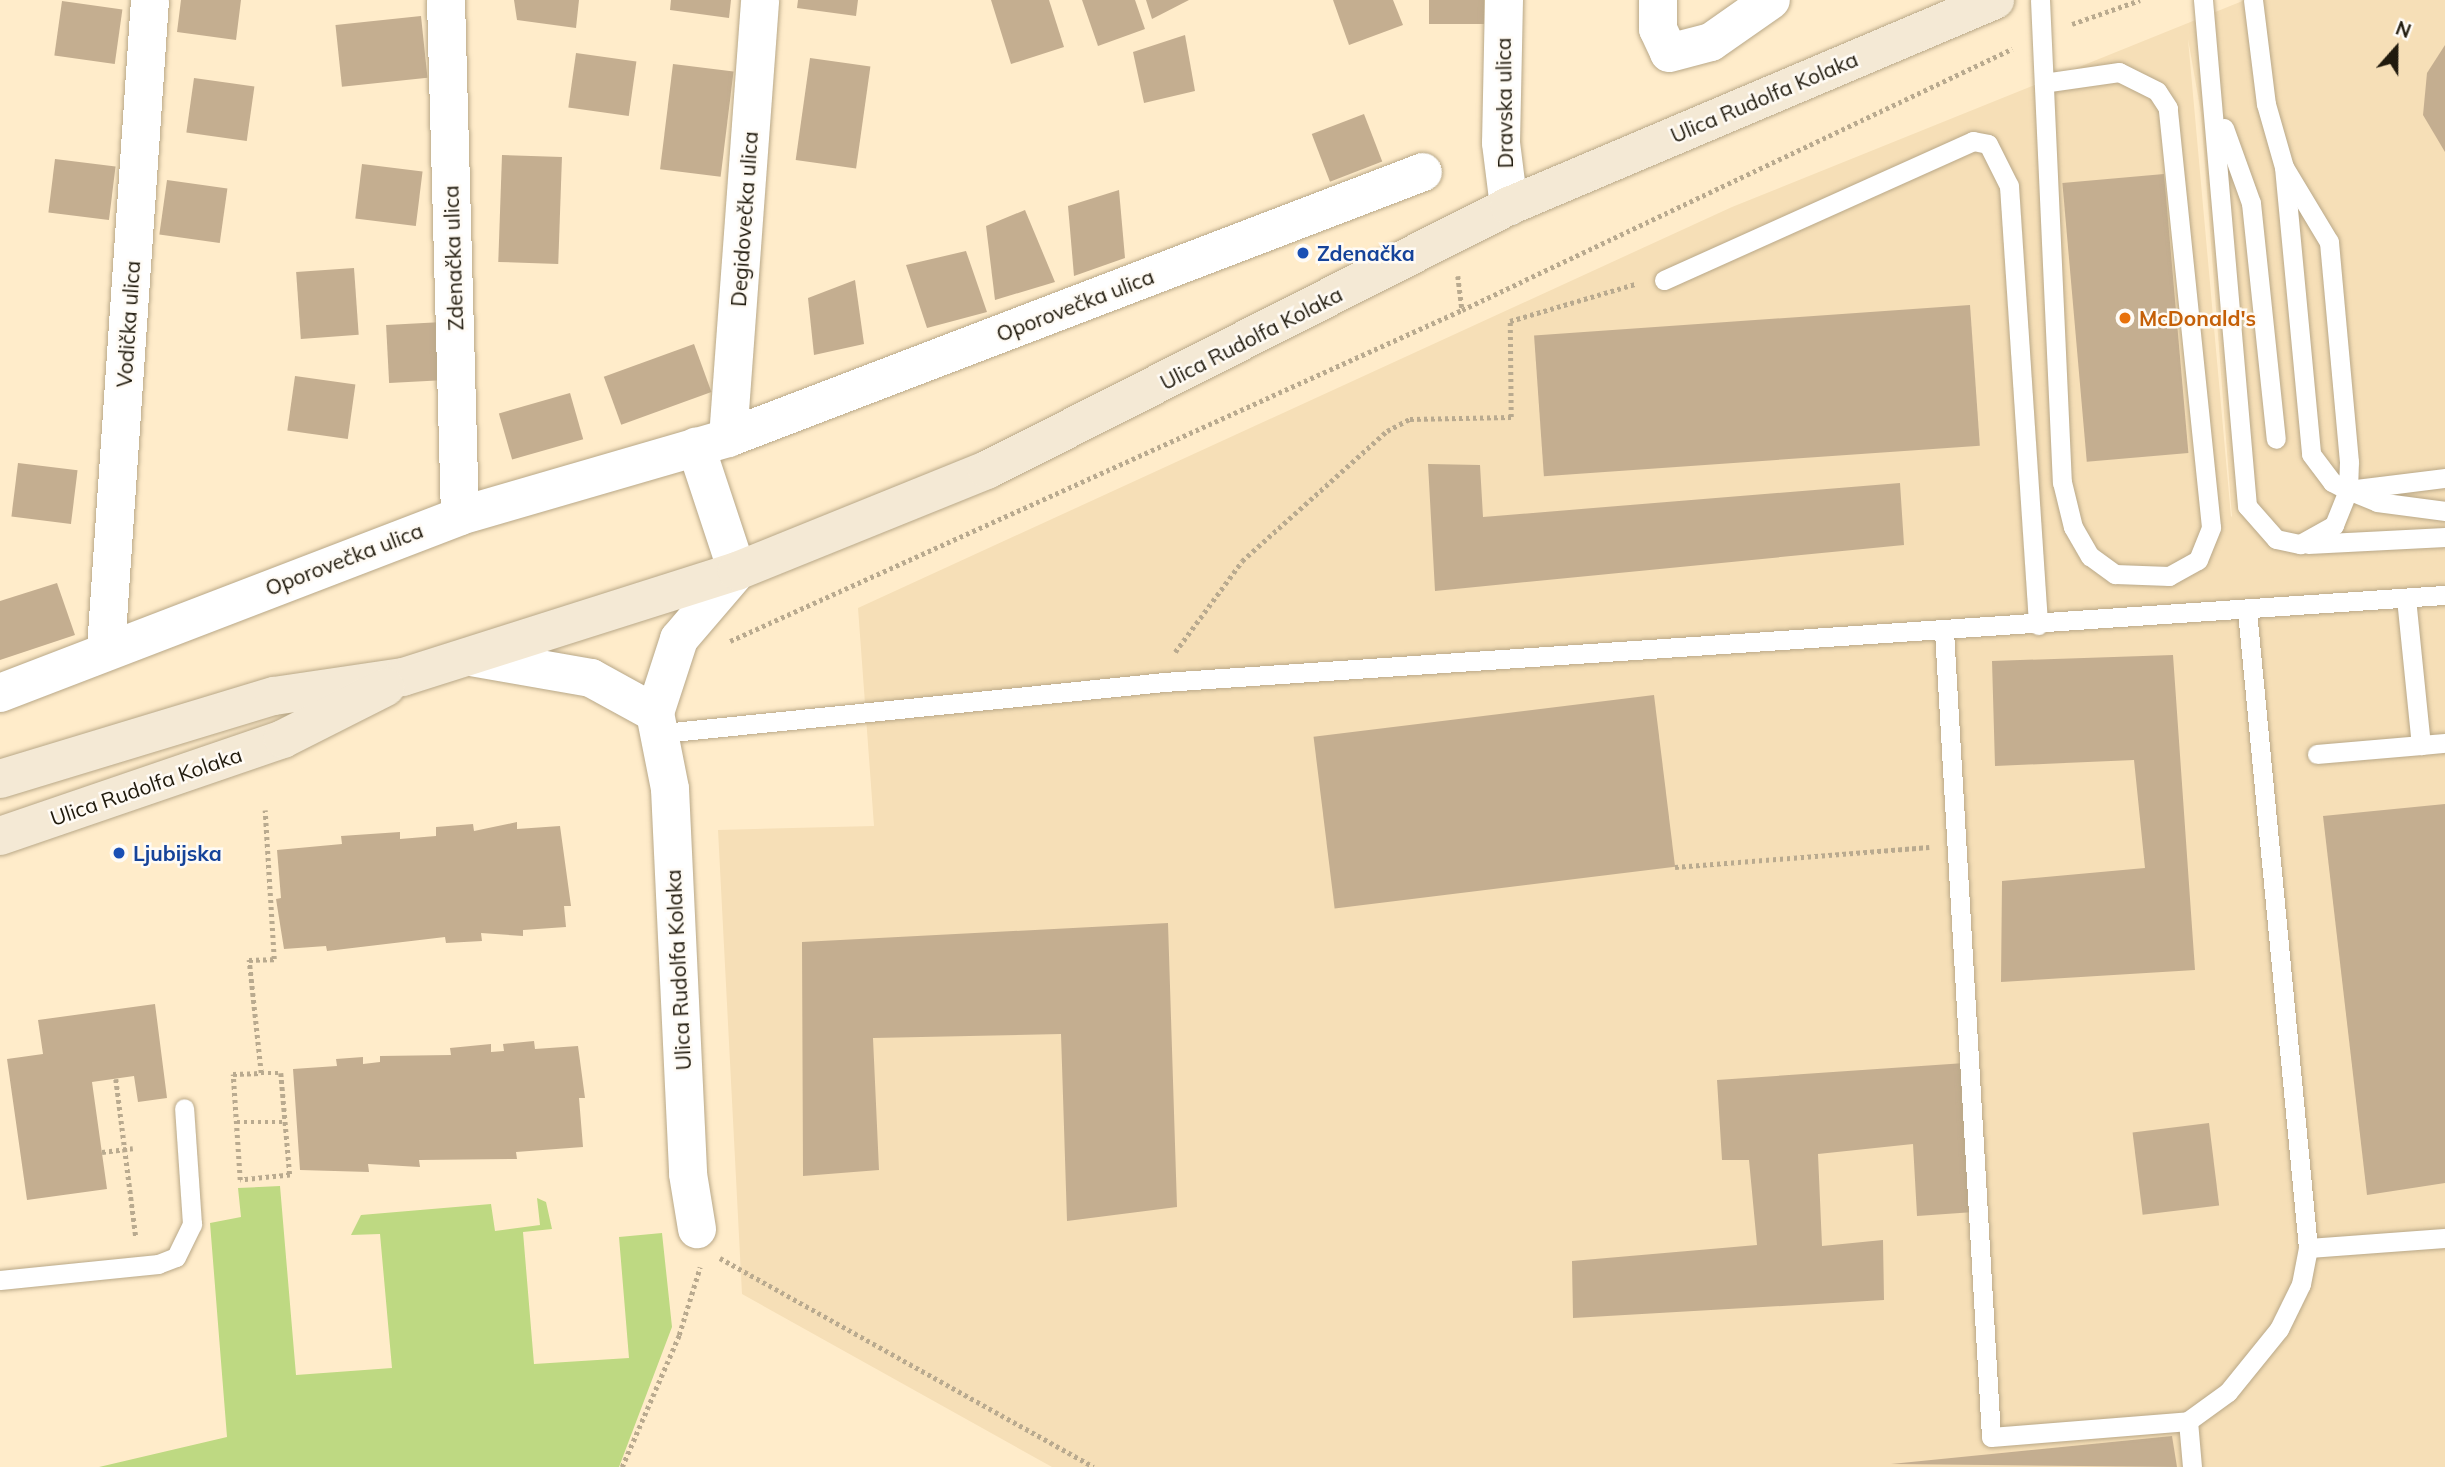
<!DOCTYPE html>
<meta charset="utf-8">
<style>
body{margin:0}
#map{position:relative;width:2445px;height:1467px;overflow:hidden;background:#ffecca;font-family:Mulish,sans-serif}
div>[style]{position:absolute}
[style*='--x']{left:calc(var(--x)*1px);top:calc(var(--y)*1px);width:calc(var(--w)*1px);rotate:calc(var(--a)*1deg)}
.built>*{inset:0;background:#f6dfb7}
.green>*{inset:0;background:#bed982}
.building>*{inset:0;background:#c4ae90;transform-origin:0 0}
.path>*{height:4.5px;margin-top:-2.25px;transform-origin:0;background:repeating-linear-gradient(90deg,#b9aa8f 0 3.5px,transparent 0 7px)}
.roads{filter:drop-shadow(0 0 2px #b9a888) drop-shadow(0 0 2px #b9a888)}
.service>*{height:19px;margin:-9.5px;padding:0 9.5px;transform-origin:9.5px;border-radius:9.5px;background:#fff}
.minor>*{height:38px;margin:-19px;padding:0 19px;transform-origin:19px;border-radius:19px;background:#fff}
.secondary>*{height:38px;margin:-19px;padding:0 19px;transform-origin:19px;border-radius:19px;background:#f4e9d5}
.dots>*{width:19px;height:19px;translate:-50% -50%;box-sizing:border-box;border:4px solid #fffbf5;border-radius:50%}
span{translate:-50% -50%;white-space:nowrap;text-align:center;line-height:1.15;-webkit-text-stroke:5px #fffbf5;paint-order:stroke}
.street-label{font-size:21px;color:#201a0d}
.transit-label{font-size:21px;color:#164399;font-weight:700}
.left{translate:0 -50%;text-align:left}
.food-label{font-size:21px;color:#c56008;font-weight:700}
.north{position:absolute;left:2361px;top:14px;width:70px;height:70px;-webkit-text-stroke:5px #fffbf5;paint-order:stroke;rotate:21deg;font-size:19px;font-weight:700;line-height:28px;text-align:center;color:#201a0d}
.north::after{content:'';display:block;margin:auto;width:24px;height:32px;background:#201a0d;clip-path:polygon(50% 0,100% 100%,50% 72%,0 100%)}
</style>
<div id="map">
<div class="built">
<i style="clip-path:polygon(evenodd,2245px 0,2445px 0,2445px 1467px,1052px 1467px,742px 1294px,718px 830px,874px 826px,858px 608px,1732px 207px,2245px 0,2188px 39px,2201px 113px,2232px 517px,2231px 516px,2188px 39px)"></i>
</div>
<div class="green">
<i style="clip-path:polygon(280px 1186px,296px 1375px,392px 1368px,380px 1234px,351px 1235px,361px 1215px,491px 1204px,495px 1231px,540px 1225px,537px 1198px,546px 1202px,552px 1229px,523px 1232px,534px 1364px,629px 1358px,619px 1237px,662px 1233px,672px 1327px,619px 1467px,99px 1467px,227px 1437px,210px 1223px,241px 1217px,238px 1188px)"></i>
</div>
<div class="building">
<i style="clip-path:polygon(181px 0,241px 0,236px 40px,177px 32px)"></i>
<i style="clip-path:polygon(514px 0,579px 0,576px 28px,517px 20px)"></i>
<i style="clip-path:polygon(671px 0,731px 0,729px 18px,670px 10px)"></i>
<i style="clip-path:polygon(798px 0,858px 0,856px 16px,797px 8px)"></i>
<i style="clip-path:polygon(991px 0,1049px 0,1064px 47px,1011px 64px)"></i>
<i style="clip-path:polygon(1082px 0,1135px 0,1145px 29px,1098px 46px)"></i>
<i style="clip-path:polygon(1146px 0,1189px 0,1152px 19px)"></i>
<i style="clip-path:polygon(1333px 0,1393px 0,1403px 25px,1349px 45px)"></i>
<i style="left:1429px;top:0;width:55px;height:24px"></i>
<i style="left:62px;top:1px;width:61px;height:55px;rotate:8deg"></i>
<i style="left:421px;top:16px;width:62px;height:86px;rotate:84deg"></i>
<i style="clip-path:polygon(1185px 35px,1195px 91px,1144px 103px,1133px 52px)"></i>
<i style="clip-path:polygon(2445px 45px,2445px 152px,2423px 115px,2427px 73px)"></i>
<i style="left:576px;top:53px;width:61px;height:55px;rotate:8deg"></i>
<i style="left:810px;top:58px;width:61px;height:103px;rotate:8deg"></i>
<i style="left:673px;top:64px;width:61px;height:106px;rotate:7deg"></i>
<i style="left:194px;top:78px;width:61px;height:55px;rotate:8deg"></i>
<i style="left:1364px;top:114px;width:51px;height:56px;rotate:69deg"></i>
<i style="left:502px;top:155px;width:60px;height:107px;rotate:2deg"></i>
<i style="left:55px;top:159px;width:61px;height:54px;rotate:7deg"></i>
<i style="left:362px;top:164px;width:61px;height:55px;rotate:7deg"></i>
<i style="left:2164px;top:174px;width:280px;height:102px;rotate:85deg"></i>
<i style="left:167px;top:180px;width:61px;height:55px;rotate:8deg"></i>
<i style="clip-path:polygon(1119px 190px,1125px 258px,1074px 276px,1068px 206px)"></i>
<i style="clip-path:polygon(1025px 210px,1055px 282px,995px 300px,986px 226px)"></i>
<i style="clip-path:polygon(966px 251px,987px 312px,927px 328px,906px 265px)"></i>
<i style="left:354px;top:268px;width:67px;height:58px;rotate:86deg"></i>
<i style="clip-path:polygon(855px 280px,864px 344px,814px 355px,808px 298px)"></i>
<i style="left:1970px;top:305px;width:141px;height:437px;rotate:86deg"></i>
<i style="left:443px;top:322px;width:58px;height:57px;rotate:87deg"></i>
<i style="left:694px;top:344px;width:51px;height:96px;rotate:70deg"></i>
<i style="left:295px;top:376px;width:61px;height:55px;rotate:8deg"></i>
<i style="left:570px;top:393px;width:48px;height:74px;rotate:74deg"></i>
<i style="left:18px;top:463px;width:60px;height:54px;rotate:7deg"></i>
<i style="clip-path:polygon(1428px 464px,1480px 465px,1483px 517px,1900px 483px,1904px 545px,1435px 591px)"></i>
<i style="clip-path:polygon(57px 583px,75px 635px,0 660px,0 601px)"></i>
<i style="clip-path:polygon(2173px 655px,2195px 970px,2001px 982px,2002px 881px,2145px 868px,2134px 760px,1995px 766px,1992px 661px)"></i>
<i style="left:1654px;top:695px;width:173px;height:343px;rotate:83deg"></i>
<i style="clip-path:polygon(2445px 804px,2445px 1183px,2367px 1195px,2323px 816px)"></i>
<i style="clip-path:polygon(517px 822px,517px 829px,560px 826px,571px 906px,564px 906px,566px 927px,523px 930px,523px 936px,481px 933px,482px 941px,446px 943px,445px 937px,327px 951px,326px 946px,284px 949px,276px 899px,281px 898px,277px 850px,342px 844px,341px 836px,400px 832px,400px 839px,436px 836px,436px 827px,473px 824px,474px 831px)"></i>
<i style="clip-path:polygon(1168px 923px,1177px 1207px,1067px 1221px,1061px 1034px,873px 1038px,879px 1170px,803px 1176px,802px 942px)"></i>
<i style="clip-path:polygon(155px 1004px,167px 1098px,138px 1102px,134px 1076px,92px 1082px,107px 1189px,27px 1200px,7px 1059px,43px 1054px,38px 1020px)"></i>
<i style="clip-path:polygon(534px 1041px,535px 1049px,578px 1046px,585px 1098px,579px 1098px,583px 1147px,516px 1152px,517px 1159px,419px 1160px,420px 1167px,368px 1164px,369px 1172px,300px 1170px,293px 1069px,337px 1066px,336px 1059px,363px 1057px,363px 1064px,380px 1062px,380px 1056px,451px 1055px,450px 1048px,491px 1044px,491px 1052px,504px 1051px,503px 1044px)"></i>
<i style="clip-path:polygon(1965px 1063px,1974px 1212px,1917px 1216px,1913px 1144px,1818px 1154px,1822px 1246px,1883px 1240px,1884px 1300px,1573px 1318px,1572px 1261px,1757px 1245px,1749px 1160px,1722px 1160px,1717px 1080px)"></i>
<i style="left:2209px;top:1123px;width:83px;height:77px;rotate:83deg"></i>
<i style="clip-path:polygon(2172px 1436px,2177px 1467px,1891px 1464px)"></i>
</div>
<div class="path">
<i style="--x:2072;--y:24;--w:72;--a:-19.4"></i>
<i style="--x:1458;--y:276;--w:34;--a:83"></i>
<i style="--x:730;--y:641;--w:803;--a:-24.33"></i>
<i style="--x:1462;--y:310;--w:609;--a:-25.39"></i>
<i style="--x:1175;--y:652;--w:113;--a:-53.6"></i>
<i style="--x:1242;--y:561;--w:195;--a:-41.9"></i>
<i style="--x:1387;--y:431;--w:26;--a:-28"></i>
<i style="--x:1410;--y:419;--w:101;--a:-1.1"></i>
<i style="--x:1511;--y:417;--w:96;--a:-90.6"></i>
<i style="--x:1510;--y:321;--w:130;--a:-16.5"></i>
<i style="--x:1675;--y:867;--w:255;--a:-4.5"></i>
<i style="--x:261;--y:1073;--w:20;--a:0"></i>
<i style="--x:281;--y:1073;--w:102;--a:85"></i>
<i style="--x:290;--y:1175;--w:50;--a:174.3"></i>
<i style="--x:240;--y:1180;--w:106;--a:-93.8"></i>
<i style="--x:233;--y:1074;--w:28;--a:-2"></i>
<i style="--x:261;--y:1073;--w:114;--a:-96.1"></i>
<i style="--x:249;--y:960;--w:25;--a:-2"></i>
<i style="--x:274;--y:959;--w:149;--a:-93.5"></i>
<i style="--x:116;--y:1079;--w:160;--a:82.8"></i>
<i style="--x:237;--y:1122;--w:48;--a:0"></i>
<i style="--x:102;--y:1152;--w:31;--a:-7"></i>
<i style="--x:720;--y:1258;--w:428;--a:29.2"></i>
<i style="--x:622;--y:1467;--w:144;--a:-66.6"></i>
<i style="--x:679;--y:1335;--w:71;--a:-72.8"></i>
</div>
<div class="roads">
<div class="service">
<i style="--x:2040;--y:0;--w:483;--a:87.4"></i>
<i style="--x:2062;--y:482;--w:46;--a:76.3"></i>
<i style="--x:2073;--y:527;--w:34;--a:60"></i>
<i style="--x:2090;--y:556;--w:31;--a:36"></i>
<i style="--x:2115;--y:574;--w:54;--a:2.1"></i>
<i style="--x:2169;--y:576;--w:33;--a:-29"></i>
<i style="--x:2198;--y:560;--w:35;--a:-68"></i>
<i style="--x:2211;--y:527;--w:421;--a:-95.9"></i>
<i style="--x:2168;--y:108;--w:20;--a:-123"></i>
<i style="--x:2157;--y:91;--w:42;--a:-153.4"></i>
<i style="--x:2119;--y:72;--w:76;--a:171.7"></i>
<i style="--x:2203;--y:0;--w:508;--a:85.03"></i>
<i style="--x:2247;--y:506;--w:44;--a:48.7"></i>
<i style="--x:2276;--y:539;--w:25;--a:12"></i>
<i style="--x:2300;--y:544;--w:39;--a:-29"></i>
<i style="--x:2334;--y:525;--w:38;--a:-68"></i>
<i style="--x:2348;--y:490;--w:28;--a:-88"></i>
<i style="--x:2349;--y:462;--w:221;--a:-95.2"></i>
<i style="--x:2329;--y:242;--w:87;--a:-121"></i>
<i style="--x:2253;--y:0;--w:105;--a:82.9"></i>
<i style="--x:2266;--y:104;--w:66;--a:74.1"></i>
<i style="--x:2284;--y:167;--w:288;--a:84.6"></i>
<i style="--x:2311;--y:454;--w:35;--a:53"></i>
<i style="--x:2332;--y:482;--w:18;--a:27"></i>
<i style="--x:2348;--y:490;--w:98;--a:-7.1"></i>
<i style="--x:2224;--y:128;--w:80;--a:70.2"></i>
<i style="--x:2251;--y:203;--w:237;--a:84"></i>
<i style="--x:1664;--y:280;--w:339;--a:-24.2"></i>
<i style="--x:1973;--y:141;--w:15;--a:11"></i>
<i style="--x:1988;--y:144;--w:47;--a:63.4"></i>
<i style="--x:2009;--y:186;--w:440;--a:86.2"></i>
<i style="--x:2348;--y:490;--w:31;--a:22"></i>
<i style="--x:2377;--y:502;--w:69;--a:7.5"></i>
<i style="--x:2308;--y:544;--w:137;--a:-2.9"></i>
<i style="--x:2406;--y:598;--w:148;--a:84.2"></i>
<i style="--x:2421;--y:745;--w:24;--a:-5"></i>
<i style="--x:2247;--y:611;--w:640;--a:84.53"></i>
<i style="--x:2308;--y:1248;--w:137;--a:-4.2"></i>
<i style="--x:1944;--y:631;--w:807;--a:86.66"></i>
<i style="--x:1991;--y:1437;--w:198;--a:-4.6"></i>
<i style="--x:2188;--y:1421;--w:46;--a:85"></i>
<i style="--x:663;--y:733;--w:504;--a:-5.81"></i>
<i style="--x:1164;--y:682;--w:1284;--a:-3.89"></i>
<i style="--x:2317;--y:754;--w:104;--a:-4.9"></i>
<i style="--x:0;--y:1280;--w:159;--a:-5.8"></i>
<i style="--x:158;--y:1264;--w:19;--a:-21"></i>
<i style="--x:176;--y:1257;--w:37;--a:-64"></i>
<i style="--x:192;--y:1224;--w:116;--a:-93.9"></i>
<i style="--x:2188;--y:1421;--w:49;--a:-35.9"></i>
<i style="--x:2228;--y:1392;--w:81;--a:-51"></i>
<i style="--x:2279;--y:1329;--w:50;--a:-63.9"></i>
<i style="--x:2301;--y:1284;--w:37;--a:-79"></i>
</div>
<div class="minor">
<i style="--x:446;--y:0;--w:516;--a:88.45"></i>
<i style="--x:1504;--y:0;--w:143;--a:91.2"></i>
<i style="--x:1501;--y:143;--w:64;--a:82.8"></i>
<i style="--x:1658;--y:0;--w:29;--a:90"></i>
<i style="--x:1658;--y:29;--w:26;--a:65"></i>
<i style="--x:1669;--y:53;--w:43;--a:-14.7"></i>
<i style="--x:1711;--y:42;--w:73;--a:-35"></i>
<i style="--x:728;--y:438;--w:439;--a:-85.8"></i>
<i style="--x:106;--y:649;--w:650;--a:-86.12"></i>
<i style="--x:471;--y:657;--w:122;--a:9.9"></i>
<i style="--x:591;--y:678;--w:73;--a:28.7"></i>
<i style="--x:655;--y:713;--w:77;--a:78.8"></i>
<i style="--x:670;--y:789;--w:385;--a:87.3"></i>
<i style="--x:688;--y:1174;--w:56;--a:80.7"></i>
<i style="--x:0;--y:693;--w:493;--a:-21"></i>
<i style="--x:460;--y:516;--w:279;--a:-16.2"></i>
<i style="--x:728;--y:438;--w:744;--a:-20.94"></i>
<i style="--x:655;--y:713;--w:78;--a:-72"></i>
<i style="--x:679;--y:639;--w:89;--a:-49.5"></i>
<i style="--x:737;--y:571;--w:131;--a:-108.3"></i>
</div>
<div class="secondary">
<i style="--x:0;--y:779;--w:286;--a:-16.9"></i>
<i style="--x:274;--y:696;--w:130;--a:-8.4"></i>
<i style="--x:403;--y:677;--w:350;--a:-17.6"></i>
<i style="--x:737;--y:571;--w:270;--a:-22"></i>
<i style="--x:987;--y:470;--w:585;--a:-26.83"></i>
<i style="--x:1509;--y:206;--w:528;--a:-22.97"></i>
<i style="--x:0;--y:836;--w:299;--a:-18.9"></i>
<i style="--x:283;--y:739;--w:115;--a:-26.8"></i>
</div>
</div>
<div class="dots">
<i style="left:1303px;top:253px;background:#1a4fb4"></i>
<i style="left:2125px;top:318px;background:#e8710a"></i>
<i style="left:119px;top:853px;background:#1a4fb4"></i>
</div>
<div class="street-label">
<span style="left:1764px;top:97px;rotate:-23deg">Ulica Rudolfa Kolaka</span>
<span style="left:1504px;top:103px;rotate:-91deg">Dravska ulica</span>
<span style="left:744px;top:219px;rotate:-86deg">Degidovečka ulica</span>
<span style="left:453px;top:258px;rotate:-92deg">Zdenačka ulica</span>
<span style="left:1075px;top:305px;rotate:-21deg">Oporovečka ulica</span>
<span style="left:128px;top:324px;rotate:-86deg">Vodička ulica</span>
<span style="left:1251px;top:338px;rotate:-27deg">Ulica Rudolfa Kolaka</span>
<span style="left:344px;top:559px;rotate:-21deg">Oporovečka ulica</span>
<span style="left:146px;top:786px;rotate:-19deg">Ulica Rudolfa Kolaka</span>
<span style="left:678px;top:970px;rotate:-93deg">Ulica Rudolfa Kolaka</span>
</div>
<div class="transit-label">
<span class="left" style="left:1317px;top:253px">Zdenačka</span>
<span class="left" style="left:133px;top:853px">Ljubijska</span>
</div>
<div class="food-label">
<span class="left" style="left:2139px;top:318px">McDonald's</span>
</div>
<div class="north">N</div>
</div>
